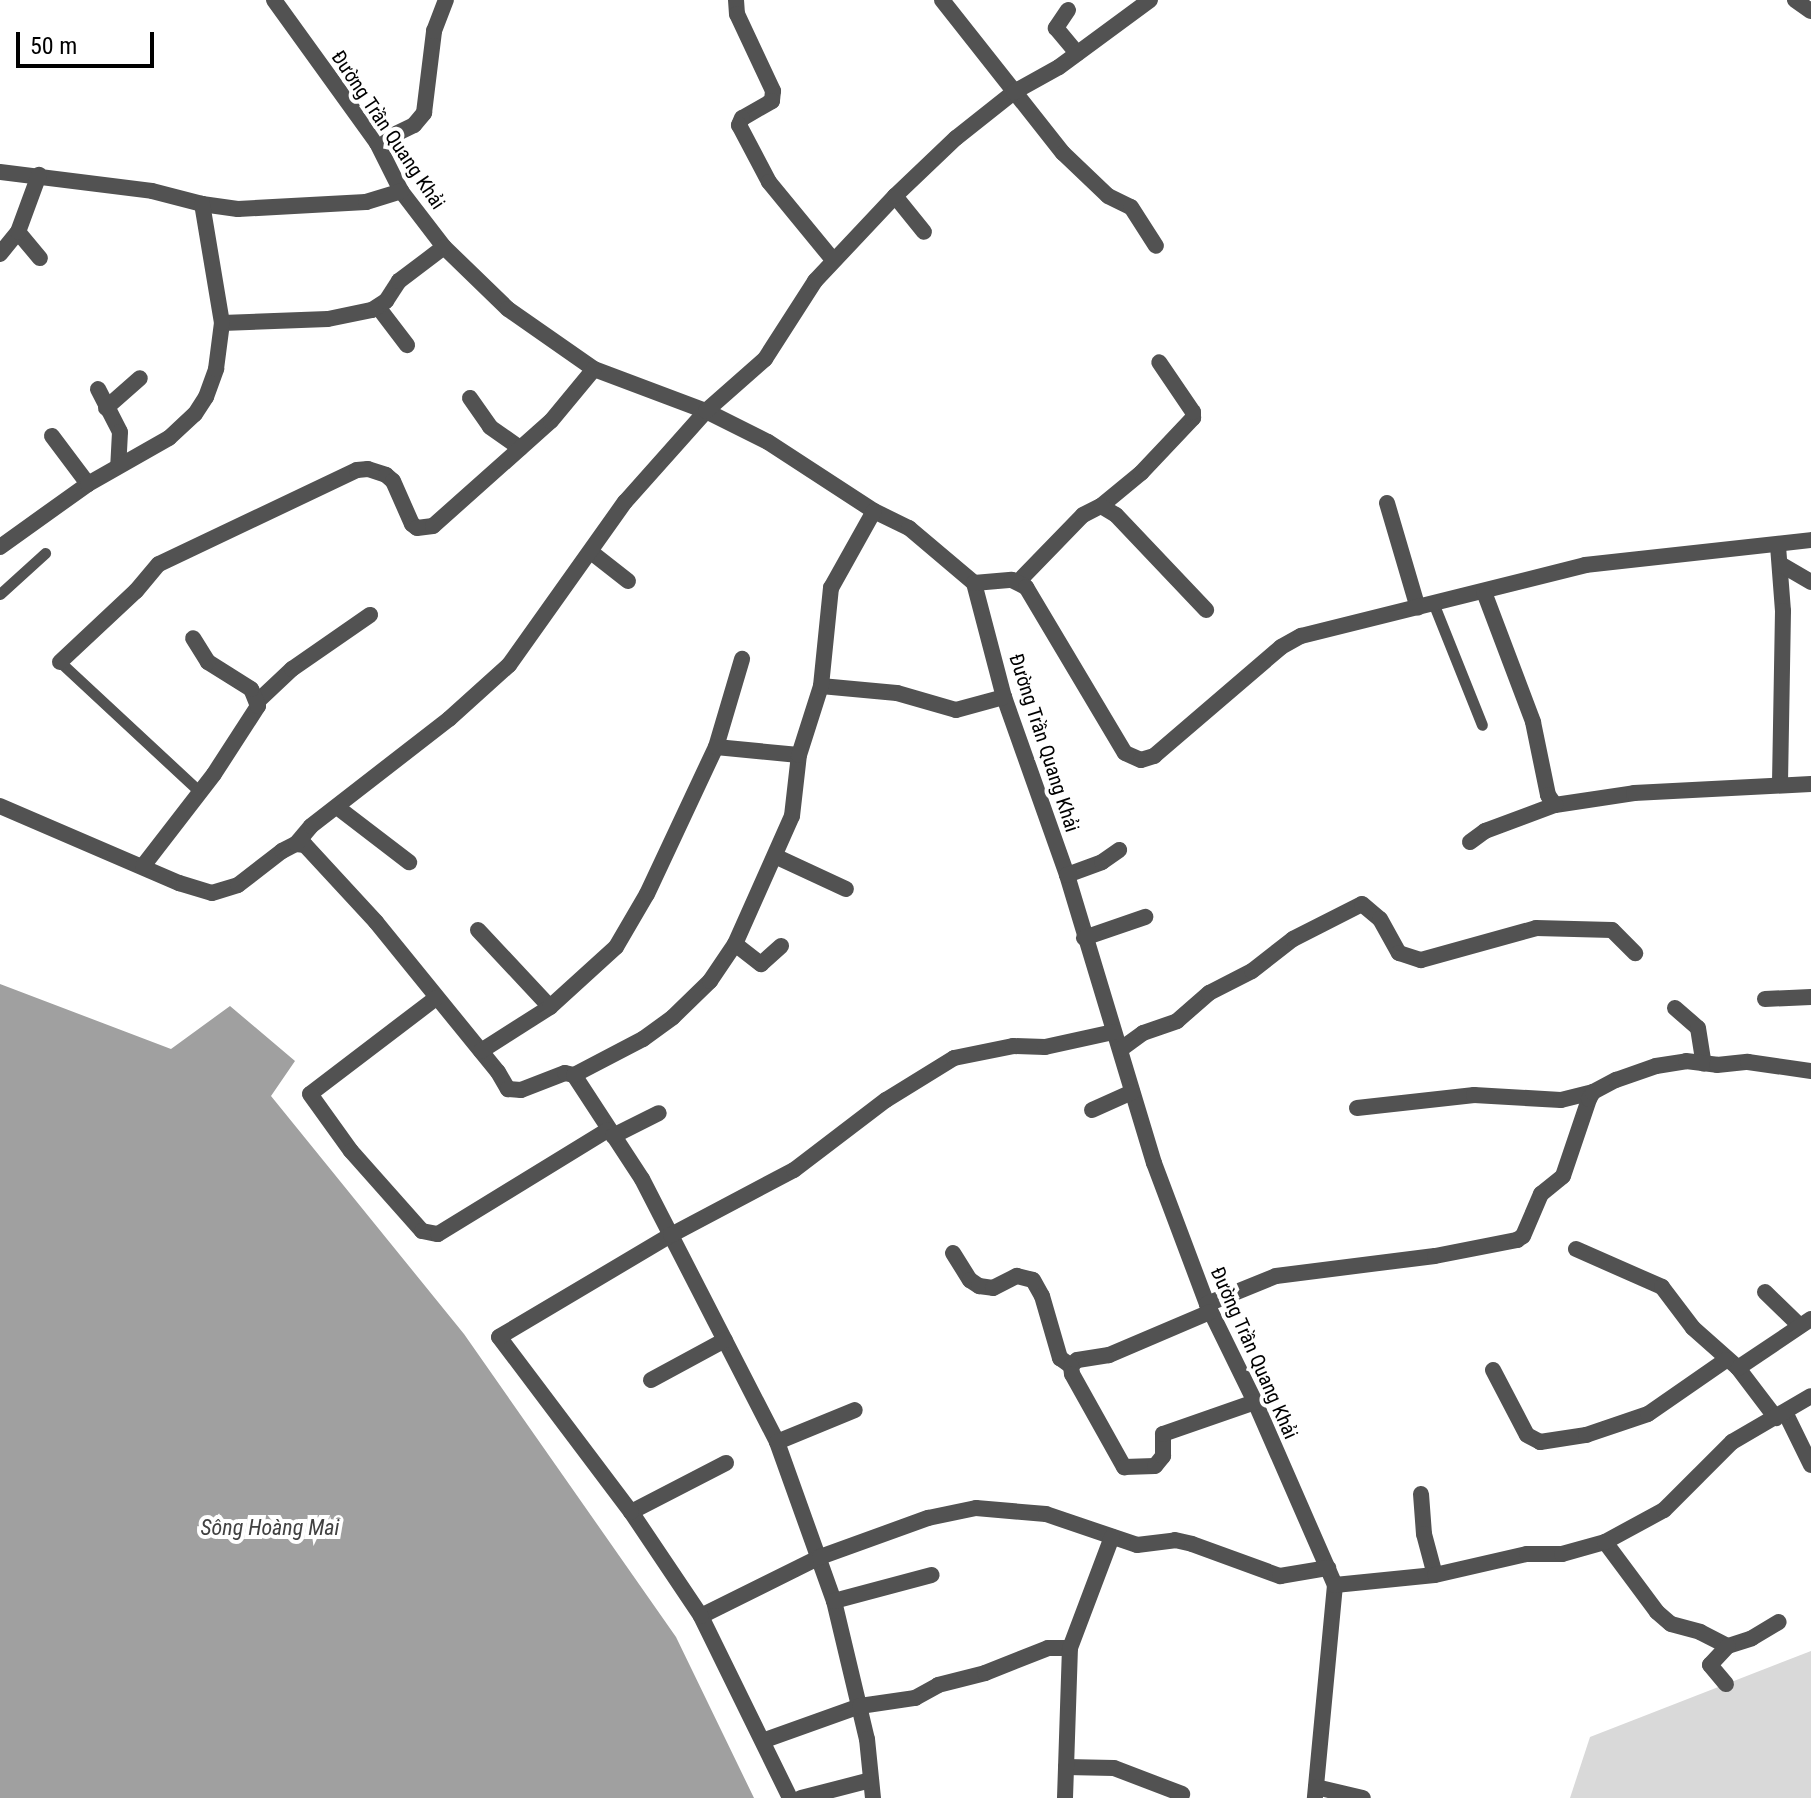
<!DOCTYPE html>
<meta charset="utf-8">
<style>
body{margin:0}
#map{position:relative;width:1811px;height:1798px;overflow:hidden;background:#fff;font-family:"Roboto Condensed",sans-serif}
div>[style]{position:absolute}
[style*='--x']{left:calc(var(--x)*1px);top:calc(var(--y)*1px);width:calc(var(--w)*1px);rotate:calc(var(--a)*1deg)}
.green>*{inset:0;background:#d9d9d9}
.water>*{inset:0;background:#a0a0a0}
.service>*{height:11px;margin:-5.5px;padding:0 5.5px;transform-origin:5.5px;border-radius:5.5px;background:#525252}
.minor>*{height:16px;margin:-8px;padding:0 8px;transform-origin:8px;border-radius:8px;background:#525252}
span{translate:-50% -50%;white-space:nowrap;text-align:center;line-height:1.15;-webkit-text-stroke:8px #fff;paint-order:stroke}
.street-label{font-size:20px;color:#000}
.water-label{font-size:22px;color:#414141;font-style:italic}
.scale{position:absolute;left:16px;top:32px;width:138px;height:36px;box-sizing:border-box;border:4px solid #000;border-top:0;padding-left:10px;font-size:24px;line-height:28px;white-space:nowrap;color:#000;-webkit-text-stroke:6px #fff;paint-order:stroke}
</style>
<div id="map">
<div class="green">
<i style="clip-path:polygon(1811px 1651px,1811px 1798px,1570px 1798px,1590px 1737px)"></i>
</div>
<div class="water">
<i style="clip-path:polygon(0 984px,171px 1049px,230px 1006px,295px 1061px,271px 1096px,464px 1334px,676px 1637px,754px 1798px,0 1798px)"></i>
</div>
<div class="service">
<i style="--x:0;--y:594;--w:61;--a:-42.3"></i>
<i style="--x:1434;--y:605;--w:129;--a:68.2"></i>
<i style="--x:60;--y:662;--w:191;--a:42.9"></i>
</div>
<div class="minor">
<i style="--x:274;--y:0;--w:176;--a:54.2"></i>
<i style="--x:377;--y:143;--w:54;--a:63.4"></i>
<i style="--x:401;--y:191;--w:71;--a:52.5"></i>
<i style="--x:444;--y:247;--w:89;--a:44.1"></i>
<i style="--x:508;--y:309;--w:105;--a:34.9"></i>
<i style="--x:594;--y:369;--w:120;--a:20.6"></i>
<i style="--x:706;--y:411;--w:69;--a:26.6"></i>
<i style="--x:768;--y:442;--w:126;--a:33.1"></i>
<i style="--x:874;--y:511;--w:39;--a:26"></i>
<i style="--x:909;--y:528;--w:85;--a:40.2"></i>
<i style="--x:974;--y:583;--w:118;--a:75.3"></i>
<i style="--x:1004;--y:697;--w:189;--a:70.5"></i>
<i style="--x:1067;--y:875;--w:301;--a:73.2"></i>
<i style="--x:1154;--y:1163;--w:151;--a:69.4"></i>
<i style="--x:1207;--y:1304;--w:109;--a:63.9"></i>
<i style="--x:1255;--y:1402;--w:200;--a:66.4"></i>
<i style="--x:1335;--y:1585;--w:214;--a:95.4"></i>
<i style="--x:736;--y:0;--w:14;--a:86"></i>
<i style="--x:737;--y:14;--w:85;--a:64.9"></i>
<i style="--x:773;--y:91;--w:10;--a:96"></i>
<i style="--x:772;--y:101;--w:34;--a:150"></i>
<i style="--x:742;--y:118;--w:8;--a:113"></i>
<i style="--x:739;--y:125;--w:64;--a:62.2"></i>
<i style="--x:769;--y:182;--w:101;--a:50.6"></i>
<i style="--x:942;--y:0;--w:195;--a:51.7"></i>
<i style="--x:1063;--y:153;--w:62;--a:43.7"></i>
<i style="--x:1108;--y:196;--w:25;--a:26"></i>
<i style="--x:1131;--y:207;--w:46;--a:57.3"></i>
<i style="--x:1795;--y:0;--w:19;--a:35"></i>
<i style="--x:1068;--y:10;--w:22;--a:124"></i>
<i style="--x:1056;--y:28;--w:33;--a:50"></i>
<i style="--x:377;--y:143;--w:41;--a:-25.9"></i>
<i style="--x:414;--y:125;--w:16;--a:-50"></i>
<i style="--x:424;--y:113;--w:83;--a:-83"></i>
<i style="--x:434;--y:31;--w:33;--a:-69"></i>
<i style="--x:0;--y:172;--w:153;--a:7.1"></i>
<i style="--x:152;--y:191;--w:52;--a:14.6"></i>
<i style="--x:202;--y:204;--w:36;--a:8"></i>
<i style="--x:238;--y:209;--w:128;--a:-3.1"></i>
<i style="--x:366;--y:202;--w:37;--a:-17"></i>
<i style="--x:895;--y:196;--w:46;--a:51.1"></i>
<i style="--x:18;--y:232;--w:34;--a:50"></i>
<i style="--x:0;--y:254;--w:28;--a:-51"></i>
<i style="--x:18;--y:232;--w:61;--a:-69.8"></i>
<i style="--x:378;--y:307;--w:48;--a:52.7"></i>
<i style="--x:222;--y:323;--w:106;--a:-2.2"></i>
<i style="--x:328;--y:319;--w:45;--a:-11.6"></i>
<i style="--x:372;--y:310;--w:17;--a:-33"></i>
<i style="--x:386;--y:301;--w:24;--a:-57"></i>
<i style="--x:399;--y:281;--w:56;--a:-37.1"></i>
<i style="--x:98;--y:389;--w:48;--a:62.9"></i>
<i style="--x:120;--y:432;--w:34;--a:93"></i>
<i style="--x:470;--y:398;--w:35;--a:55"></i>
<i style="--x:490;--y:427;--w:37;--a:35"></i>
<i style="--x:106;--y:408;--w:45;--a:-41.4"></i>
<i style="--x:52;--y:436;--w:60;--a:53.1"></i>
<i style="--x:1387;--y:503;--w:109;--a:73.6"></i>
<i style="--x:1101;--y:506;--w:52;--a:-39.5"></i>
<i style="--x:1141;--y:473;--w:76;--a:-46.6"></i>
<i style="--x:1193;--y:418;--w:6;--a:-90"></i>
<i style="--x:1193;--y:412;--w:60;--a:-124.2"></i>
<i style="--x:1778;--y:546;--w:65;--a:85.6"></i>
<i style="--x:1783;--y:611;--w:174;--a:91"></i>
<i style="--x:0;--y:547;--w:108;--a:-35.6"></i>
<i style="--x:88;--y:484;--w:93;--a:-29.6"></i>
<i style="--x:169;--y:438;--w:35;--a:-43"></i>
<i style="--x:195;--y:414;--w:20;--a:-57"></i>
<i style="--x:206;--y:397;--w:30;--a:-70"></i>
<i style="--x:216;--y:369;--w:46;--a:-82.6"></i>
<i style="--x:222;--y:323;--w:121;--a:-99.5"></i>
<i style="--x:591;--y:552;--w:47;--a:38.1"></i>
<i style="--x:1780;--y:564;--w:36;--a:30"></i>
<i style="--x:1018;--y:582;--w:93;--a:-45.9"></i>
<i style="--x:1083;--y:515;--w:20;--a:-27"></i>
<i style="--x:1101;--y:506;--w:17;--a:31"></i>
<i style="--x:1116;--y:515;--w:131;--a:46.5"></i>
<i style="--x:974;--y:583;--w:38;--a:-5"></i>
<i style="--x:1012;--y:580;--w:16;--a:27"></i>
<i style="--x:1026;--y:587;--w:193;--a:59.2"></i>
<i style="--x:1125;--y:753;--w:17;--a:24"></i>
<i style="--x:1141;--y:760;--w:14;--a:-17"></i>
<i style="--x:1154;--y:756;--w:167;--a:-40.6"></i>
<i style="--x:1281;--y:647;--w:23;--a:-29"></i>
<i style="--x:1301;--y:636;--w:293;--a:-14"></i>
<i style="--x:1585;--y:565;--w:227;--a:-6.3"></i>
<i style="--x:1484;--y:592;--w:139;--a:69.3"></i>
<i style="--x:1533;--y:722;--w:75;--a:78.4"></i>
<i style="--x:1548;--y:795;--w:12;--a:55"></i>
<i style="--x:1555;--y:805;--w:80;--a:-8.6"></i>
<i style="--x:1634;--y:793;--w:177;--a:-2.9"></i>
<i style="--x:60;--y:662;--w:104;--a:-43.1"></i>
<i style="--x:136;--y:591;--w:35;--a:-50"></i>
<i style="--x:159;--y:564;--w:219;--a:-25.4"></i>
<i style="--x:357;--y:470;--w:11;--a:-5"></i>
<i style="--x:368;--y:469;--w:19;--a:18"></i>
<i style="--x:386;--y:475;--w:9;--a:41"></i>
<i style="--x:393;--y:481;--w:47;--a:66.2"></i>
<i style="--x:412;--y:524;--w:6;--a:39"></i>
<i style="--x:417;--y:528;--w:16;--a:-7"></i>
<i style="--x:433;--y:526;--w:158;--a:-41.7"></i>
<i style="--x:551;--y:421;--w:67;--a:-50.4"></i>
<i style="--x:821;--y:686;--w:76;--a:5.3"></i>
<i style="--x:897;--y:693;--w:61;--a:16.1"></i>
<i style="--x:956;--y:710;--w:50;--a:-15.2"></i>
<i style="--x:258;--y:701;--w:47;--a:-43.3"></i>
<i style="--x:292;--y:669;--w:95;--a:-34.7"></i>
<i style="--x:716;--y:747;--w:92;--a:-73.5"></i>
<i style="--x:0;--y:806;--w:195;--a:23.3"></i>
<i style="--x:179;--y:883;--w:34;--a:17"></i>
<i style="--x:212;--y:893;--w:27;--a:-17"></i>
<i style="--x:238;--y:885;--w:56;--a:-37.7"></i>
<i style="--x:282;--y:851;--w:16;--a:-27"></i>
<i style="--x:296;--y:844;--w:9;--a:6"></i>
<i style="--x:305;--y:845;--w:105;--a:47.3"></i>
<i style="--x:376;--y:922;--w:193;--a:50.9"></i>
<i style="--x:498;--y:1072;--w:20;--a:60"></i>
<i style="--x:508;--y:1089;--w:13;--a:4"></i>
<i style="--x:521;--y:1090;--w:47;--a:-21.1"></i>
<i style="--x:565;--y:1073;--w:9;--a:13"></i>
<i style="--x:574;--y:1075;--w:124;--a:56.8"></i>
<i style="--x:642;--y:1179;--w:296;--a:62.8"></i>
<i style="--x:777;--y:1442;--w:169;--a:70.3"></i>
<i style="--x:834;--y:1601;--w:142;--a:76.6"></i>
<i style="--x:867;--y:1739;--w:59;--a:84.2"></i>
<i style="--x:337;--y:807;--w:91;--a:37.4"></i>
<i style="--x:1470;--y:842;--w:19;--a:-36"></i>
<i style="--x:1485;--y:831;--w:75;--a:-20.4"></i>
<i style="--x:296;--y:844;--w:23;--a:-50"></i>
<i style="--x:311;--y:826;--w:175;--a:-37.8"></i>
<i style="--x:449;--y:719;--w:81;--a:-42"></i>
<i style="--x:509;--y:665;--w:200;--a:-54.6"></i>
<i style="--x:625;--y:502;--w:122;--a:-48.3"></i>
<i style="--x:706;--y:411;--w:79;--a:-41.4"></i>
<i style="--x:765;--y:359;--w:93;--a:-57.3"></i>
<i style="--x:815;--y:281;--w:117;--a:-46.7"></i>
<i style="--x:895;--y:196;--w:84;--a:-43.6"></i>
<i style="--x:956;--y:138;--w:74;--a:-38.4"></i>
<i style="--x:1014;--y:92;--w:51;--a:-29.1"></i>
<i style="--x:1059;--y:67;--w:113;--a:-36.4"></i>
<i style="--x:777;--y:857;--w:76;--a:24.9"></i>
<i style="--x:143;--y:866;--w:116;--a:-52.3"></i>
<i style="--x:214;--y:774;--w:81;--a:-57.1"></i>
<i style="--x:258;--y:706;--w:18;--a:-112"></i>
<i style="--x:251;--y:689;--w:51;--a:-147.9"></i>
<i style="--x:208;--y:662;--w:28;--a:-122"></i>
<i style="--x:1067;--y:875;--w:37;--a:-20"></i>
<i style="--x:1102;--y:862;--w:21;--a:-35"></i>
<i style="--x:478;--y:930;--w:105;--a:46.9"></i>
<i style="--x:1084;--y:938;--w:65;--a:-19"></i>
<i style="--x:735;--y:944;--w:33;--a:38"></i>
<i style="--x:761;--y:964;--w:27;--a:-42"></i>
<i style="--x:436;--y:998;--w:158;--a:142.7"></i>
<i style="--x:310;--y:1094;--w:70;--a:54.3"></i>
<i style="--x:351;--y:1151;--w:107;--a:48.4"></i>
<i style="--x:422;--y:1231;--w:16;--a:11"></i>
<i style="--x:438;--y:1234;--w:199;--a:-31.5"></i>
<i style="--x:1765;--y:999;--w:46;--a:-2.5"></i>
<i style="--x:1675;--y:1008;--w:30;--a:41"></i>
<i style="--x:1698;--y:1028;--w:36;--a:81"></i>
<i style="--x:1121;--y:1049;--w:27;--a:-36"></i>
<i style="--x:1143;--y:1033;--w:36;--a:-19"></i>
<i style="--x:1177;--y:1021;--w:43;--a:-41.2"></i>
<i style="--x:1209;--y:993;--w:48;--a:-27.1"></i>
<i style="--x:1252;--y:971;--w:52;--a:-38"></i>
<i style="--x:1293;--y:939;--w:77;--a:-26.9"></i>
<i style="--x:1362;--y:904;--w:23;--a:40"></i>
<i style="--x:1380;--y:919;--w:39;--a:61"></i>
<i style="--x:1399;--y:953;--w:23;--a:18"></i>
<i style="--x:1421;--y:960;--w:119;--a:-15.5"></i>
<i style="--x:1536;--y:928;--w:76;--a:1.5"></i>
<i style="--x:1612;--y:930;--w:33;--a:45"></i>
<i style="--x:481;--y:1051;--w:82;--a:-32.5"></i>
<i style="--x:550;--y:1007;--w:89;--a:-42.3"></i>
<i style="--x:616;--y:947;--w:61;--a:-59.7"></i>
<i style="--x:647;--y:894;--w:162;--a:-64.9"></i>
<i style="--x:716;--y:747;--w:83;--a:5.5"></i>
<i style="--x:574;--y:1075;--w:78;--a:-27.6"></i>
<i style="--x:643;--y:1039;--w:37;--a:-36"></i>
<i style="--x:673;--y:1017;--w:52;--a:-44.2"></i>
<i style="--x:710;--y:981;--w:45;--a:-56"></i>
<i style="--x:735;--y:944;--w:140;--a:-66"></i>
<i style="--x:792;--y:816;--w:61;--a:-83.5"></i>
<i style="--x:799;--y:755;--w:72;--a:-72.3"></i>
<i style="--x:821;--y:686;--w:99;--a:-84.2"></i>
<i style="--x:831;--y:588;--w:88;--a:-60.8"></i>
<i style="--x:1357;--y:1108;--w:118;--a:-6.3"></i>
<i style="--x:1474;--y:1095;--w:87;--a:3.3"></i>
<i style="--x:1561;--y:1100;--w:33;--a:-14"></i>
<i style="--x:1092;--y:1110;--w:44;--a:-24.2"></i>
<i style="--x:613;--y:1136;--w:51;--a:-26.6"></i>
<i style="--x:1576;--y:1249;--w:94;--a:23.8"></i>
<i style="--x:1662;--y:1287;--w:51;--a:52.9"></i>
<i style="--x:1693;--y:1328;--w:60;--a:41.6"></i>
<i style="--x:1738;--y:1368;--w:63;--a:52.8"></i>
<i style="--x:953;--y:1253;--w:32;--a:58"></i>
<i style="--x:970;--y:1280;--w:11;--a:34"></i>
<i style="--x:979;--y:1286;--w:14;--a:8"></i>
<i style="--x:993;--y:1288;--w:27;--a:-27"></i>
<i style="--x:1017;--y:1276;--w:16;--a:14"></i>
<i style="--x:1033;--y:1280;--w:18;--a:61"></i>
<i style="--x:1042;--y:1296;--w:65;--a:73.8"></i>
<i style="--x:1060;--y:1358;--w:14;--a:36"></i>
<i style="--x:1765;--y:1292;--w:47;--a:44.1"></i>
<i style="--x:1207;--y:1304;--w:74;--a:-22.1"></i>
<i style="--x:1276;--y:1276;--w:160;--a:-7.2"></i>
<i style="--x:1435;--y:1256;--w:84;--a:-11"></i>
<i style="--x:1517;--y:1240;--w:7;--a:-34"></i>
<i style="--x:1523;--y:1236;--w:46;--a:-66.8"></i>
<i style="--x:1541;--y:1194;--w:28;--a:-39"></i>
<i style="--x:1563;--y:1176;--w:81;--a:-71.3"></i>
<i style="--x:1589;--y:1099;--w:8;--a:-60"></i>
<i style="--x:1593;--y:1092;--w:26;--a:-28"></i>
<i style="--x:1616;--y:1080;--w:42;--a:-19.3"></i>
<i style="--x:1656;--y:1066;--w:30;--a:-9"></i>
<i style="--x:1686;--y:1061;--w:31;--a:7"></i>
<i style="--x:1717;--y:1065;--w:31;--a:-6"></i>
<i style="--x:1748;--y:1062;--w:64;--a:8.1"></i>
<i style="--x:1210;--y:1312;--w:110;--a:156.9"></i>
<i style="--x:1109;--y:1355;--w:32;--a:171"></i>
<i style="--x:1077;--y:1360;--w:8;--a:135"></i>
<i style="--x:1071;--y:1366;--w:8;--a:83"></i>
<i style="--x:1072;--y:1374;--w:107;--a:60.8"></i>
<i style="--x:1124;--y:1467;--w:31;--a:-2"></i>
<i style="--x:1155;--y:1466;--w:13;--a:-51"></i>
<i style="--x:1163;--y:1456;--w:22;--a:-90"></i>
<i style="--x:1163;--y:1434;--w:97;--a:-19.2"></i>
<i style="--x:1738;--y:1368;--w:88;--a:-33.9"></i>
<i style="--x:1493;--y:1370;--w:73;--a:62.4"></i>
<i style="--x:1527;--y:1435;--w:15;--a:28"></i>
<i style="--x:1540;--y:1442;--w:47;--a:-8.7"></i>
<i style="--x:1586;--y:1435;--w:65;--a:-18.7"></i>
<i style="--x:1648;--y:1414;--w:95;--a:-34.7"></i>
<i style="--x:651;--y:1380;--w:84;--a:-28.4"></i>
<i style="--x:1785;--y:1412;--w:59;--a:63.9"></i>
<i style="--x:777;--y:1442;--w:84;--a:-22.3"></i>
<i style="--x:1421;--y:1494;--w:40;--a:85.7"></i>
<i style="--x:1424;--y:1534;--w:42;--a:75"></i>
<i style="--x:631;--y:1512;--w:107;--a:-27.3"></i>
<i style="--x:1605;--y:1542;--w:87;--a:53.4"></i>
<i style="--x:1657;--y:1612;--w:18;--a:41"></i>
<i style="--x:1671;--y:1624;--w:30;--a:15"></i>
<i style="--x:1700;--y:1632;--w:31;--a:27"></i>
<i style="--x:1728;--y:1646;--w:25;--a:-18"></i>
<i style="--x:1752;--y:1638;--w:31;--a:-31"></i>
<i style="--x:1335;--y:1585;--w:100;--a:-5.7"></i>
<i style="--x:1435;--y:1575;--w:94;--a:-12.9"></i>
<i style="--x:1527;--y:1554;--w:35;--a:0"></i>
<i style="--x:1562;--y:1554;--w:45;--a:-15.6"></i>
<i style="--x:1605;--y:1542;--w:67;--a:-28.5"></i>
<i style="--x:1664;--y:1510;--w:96;--a:-45"></i>
<i style="--x:1732;--y:1442;--w:91;--a:-30.2"></i>
<i style="--x:834;--y:1601;--w:101;--a:-14.9"></i>
<i style="--x:701;--y:1616;--w:133;--a:-26.4"></i>
<i style="--x:820;--y:1557;--w:115;--a:-19.9"></i>
<i style="--x:928;--y:1518;--w:49;--a:-11.8"></i>
<i style="--x:976;--y:1508;--w:70;--a:4.9"></i>
<i style="--x:1046;--y:1514;--w:96;--a:18.8"></i>
<i style="--x:1137;--y:1545;--w:38;--a:-7"></i>
<i style="--x:1175;--y:1540;--w:17;--a:13"></i>
<i style="--x:1192;--y:1544;--w:94;--a:20"></i>
<i style="--x:1280;--y:1576;--w:49;--a:-9.5"></i>
<i style="--x:1726;--y:1684;--w:25;--a:-130"></i>
<i style="--x:1710;--y:1665;--w:26;--a:-47"></i>
<i style="--x:765;--y:1740;--w:101;--a:-19.7"></i>
<i style="--x:860;--y:1706;--w:56;--a:-8.3"></i>
<i style="--x:915;--y:1698;--w:26;--a:-29"></i>
<i style="--x:938;--y:1685;--w:49;--a:-14.3"></i>
<i style="--x:985;--y:1673;--w:68;--a:-21.6"></i>
<i style="--x:1048;--y:1648;--w:22;--a:0"></i>
<i style="--x:1066;--y:1767;--w:48;--a:1.2"></i>
<i style="--x:1114;--y:1768;--w:73;--a:20.9"></i>
<i style="--x:1316;--y:1787;--w:48;--a:13.2"></i>
<i style="--x:790;--y:1798;--w:203;--a:-116.1"></i>
<i style="--x:701;--y:1616;--w:125;--a:-123.9"></i>
<i style="--x:631;--y:1512;--w:219;--a:-127"></i>
<i style="--x:499;--y:1337;--w:200;--a:-30.7"></i>
<i style="--x:671;--y:1235;--w:139;--a:-27.9"></i>
<i style="--x:794;--y:1170;--w:116;--a:-37.3"></i>
<i style="--x:886;--y:1100;--w:80;--a:-31.7"></i>
<i style="--x:954;--y:1058;--w:60;--a:-11.5"></i>
<i style="--x:1013;--y:1046;--w:32;--a:2"></i>
<i style="--x:1045;--y:1047;--w:70;--a:-12.4"></i>
<i style="--x:801;--y:1798;--w:72;--a:-14.4"></i>
<i style="--x:1065;--y:1798;--w:150;--a:-88.1"></i>
<i style="--x:1070;--y:1648;--w:119;--a:-69.3"></i>
</div>
<div class="street-label">
<span style="left:388px;top:130px;rotate:56deg">Đường Trần Quang Khải</span>
<span style="left:1044px;top:743px;rotate:72deg">Đường Trần Quang Khải</span>
<span style="left:1254px;top:1353px;rotate:66deg">Đường Trần Quang Khải</span>
</div>
<div class="water-label">
<span style="left:270px;top:1528px">Sông Hoàng Mai</span>
</div>
<div class="scale">50 m</div>
</div>
